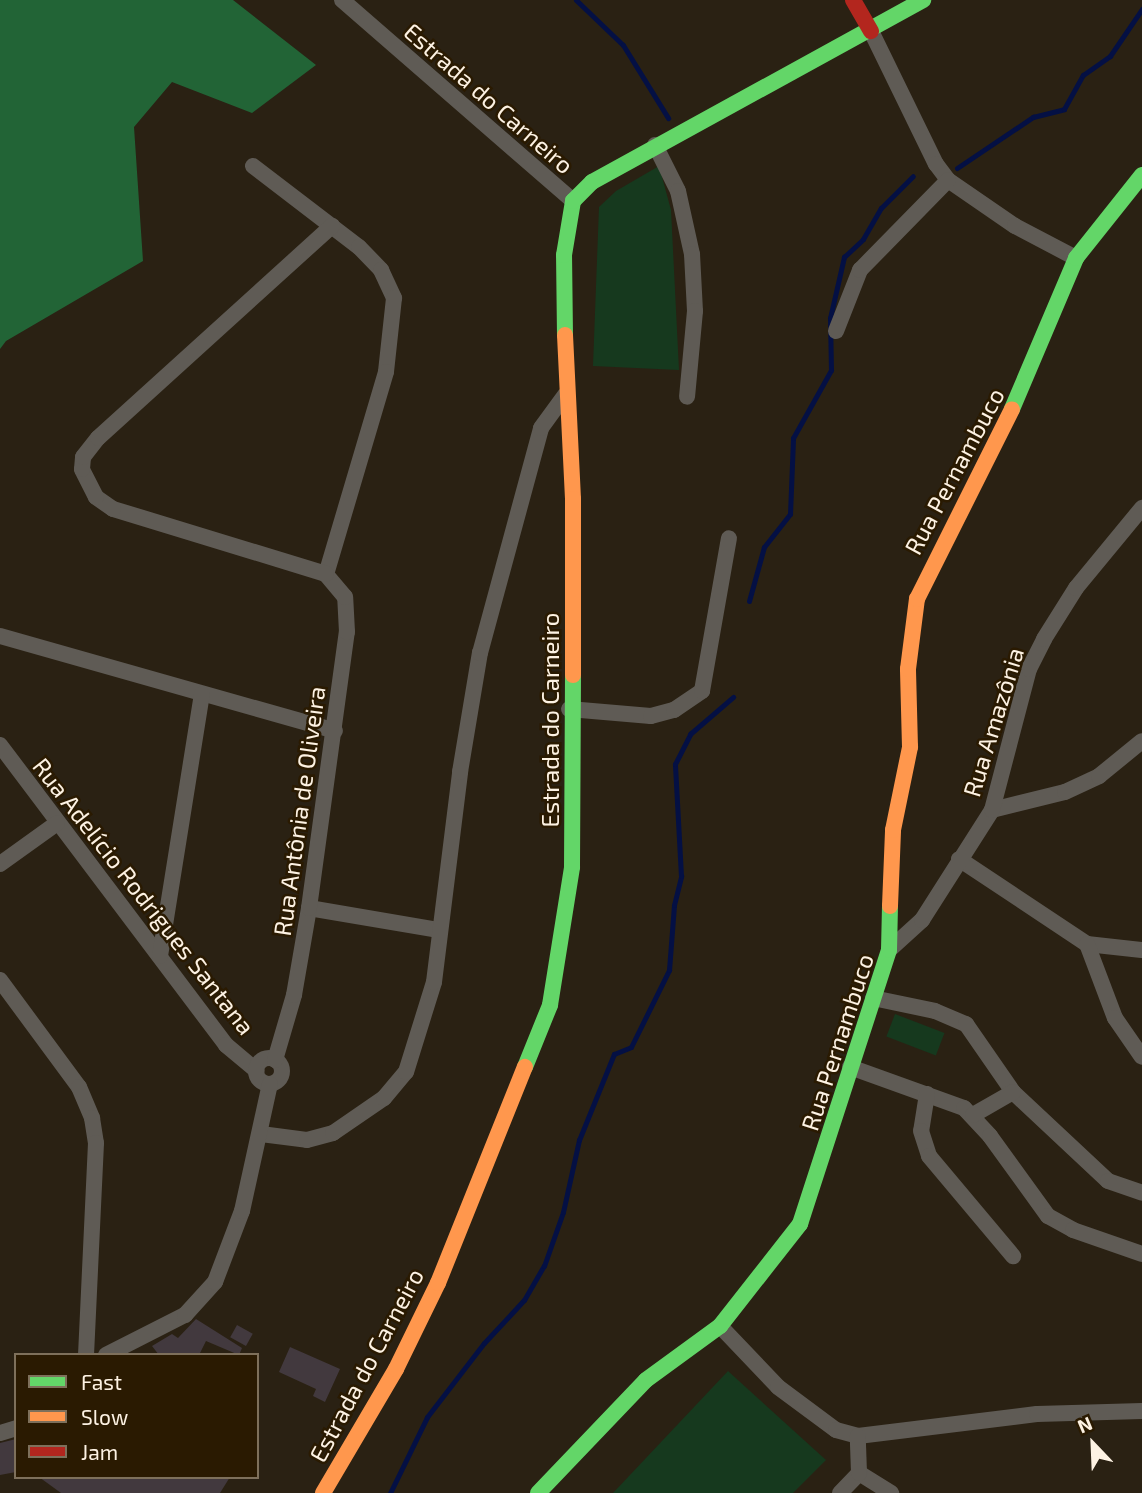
<!DOCTYPE html>
<meta charset="utf-8">
<style>
body{margin:0}
#map{position:relative;width:1142px;height:1493px;overflow:hidden;background:#2a2113;font-family:"Exo 2",sans-serif}
div>[style]{position:absolute}
[style*='--x']{left:calc(var(--x)*1px);top:calc(var(--y)*1px);width:calc(var(--w)*1px);rotate:calc(var(--a)*1deg)}
.green>*{inset:0;background:#16391e;transform-origin:0 0}
.forest>*{inset:0;background:#226436}
.stream>*{height:5px;margin:-2.5px;padding:0 2.5px;transform-origin:2.5px;border-radius:2.5px;background:#041044}
.building>*{inset:0;background:#42393e;transform-origin:0 0}
.street>*{height:16px;margin:-8px;padding:0 8px;transform-origin:8px;border-radius:8px;background:#5f5b55}
.street>.ring{margin:-8px;padding:0;box-sizing:content-box;background:none;border:16px solid #5f5b55;border-radius:50%}
.fast>*{height:16px;margin:-8px;padding:0 8px;transform-origin:8px;border-radius:8px;background:#63d668}
.slow>*{height:16px;margin:-8px;padding:0 8px;transform-origin:8px;border-radius:8px;background:#ff974d}
.jam>*{height:16px;margin:-8px;padding:0 8px;transform-origin:8px;border-radius:8px;background:#b3261e}
span{translate:-50% -50%;white-space:nowrap;text-align:center;line-height:1.15;-webkit-text-stroke:5px #2a1a01;paint-order:stroke}
.street-label{font-size:24px;color:#fdf2e3}
.legend{position:absolute;left:14px;top:1353px;width:245px;height:126px;box-sizing:border-box;background:#2a1a01;border:2px solid #7e705b;margin:0;padding:9px 12px;list-style:none;font-size:21px;color:#fdf2e3}
.legend li{display:flex;align-items:center;gap:14px;height:35px}
.legend b{width:35px;border:2px solid #7e705b}
.north{position:absolute;left:1058px;top:1409px;width:70px;height:70px;-webkit-text-stroke:5px #2a1a01;paint-order:stroke;rotate:337deg;font-size:19px;font-weight:700;line-height:28px;text-align:center;color:#fdf2e3}
.north::after{content:'';display:block;margin:auto;width:24px;height:32px;background:#fdf2e3;clip-path:polygon(50% 0,100% 100%,50% 72%,0 100%)}
</style>
<div id="map">
<div class="green">
<i style="clip-path:polygon(659px 166px,671px 210px,679px 370px,593px 366px,599px 207px,616px 191px)"></i>
<i style="left:895px;top:1014px;width:53px;height:24px;rotate:21deg"></i>
<i style="clip-path:polygon(728px 1371px,826px 1460px,793px 1493px,613px 1493px)"></i>
</div>
<div class="forest">
<i style="clip-path:polygon(0 0,233px 0,316px 65px,252px 113px,172px 82px,134px 127px,143px 261px,6px 341px,0 349px)"></i>
</div>
<div class="stream">
<i style="--x:576;--y:0;--w:65;--a:43.8"></i>
<i style="--x:623;--y:45;--w:86;--a:58.3"></i>
<i style="--x:957;--y:168;--w:92;--a:-33.9"></i>
<i style="--x:1033;--y:117;--w:32;--a:-14"></i>
<i style="--x:1064;--y:109;--w:39;--a:-61"></i>
<i style="--x:1083;--y:75;--w:33;--a:-35"></i>
<i style="--x:1110;--y:56;--w:57;--a:-55.8"></i>
<i style="--x:749;--y:601;--w:56;--a:-74.5"></i>
<i style="--x:764;--y:547;--w:42;--a:-51.8"></i>
<i style="--x:790;--y:514;--w:76;--a:-87.7"></i>
<i style="--x:793;--y:438;--w:78;--a:-60.8"></i>
<i style="--x:831;--y:370;--w:52;--a:-91.1"></i>
<i style="--x:830;--y:318;--w:63;--a:-77.1"></i>
<i style="--x:844;--y:257;--w:26;--a:-43"></i>
<i style="--x:863;--y:239;--w:36;--a:-60"></i>
<i style="--x:881;--y:208;--w:45;--a:-45"></i>
<i style="--x:390;--y:1493;--w:85;--a:-64"></i>
<i style="--x:427;--y:1417;--w:93;--a:-52.4"></i>
<i style="--x:484;--y:1343;--w:59;--a:-47.1"></i>
<i style="--x:524;--y:1300;--w:39;--a:-60"></i>
<i style="--x:544;--y:1266;--w:57;--a:-70.6"></i>
<i style="--x:563;--y:1212;--w:74;--a:-77.5"></i>
<i style="--x:579;--y:1140;--w:93;--a:-67.9"></i>
<i style="--x:614;--y:1054;--w:18;--a:-22"></i>
<i style="--x:631;--y:1047;--w:86;--a:-63.7"></i>
<i style="--x:669;--y:970;--w:65;--a:-85.6"></i>
<i style="--x:674;--y:905;--w:30;--a:-76"></i>
<i style="--x:681;--y:876;--w:112;--a:-93.1"></i>
<i style="--x:675;--y:764;--w:34;--a:-63"></i>
<i style="--x:690;--y:734;--w:57;--a:-40.7"></i>
</div>
<div class="building">
<i style="clip-path:polygon(196px 1319px,242px 1348px,239px 1355px,206px 1341px,199px 1355px,159px 1355px,152px 1346px,172px 1334px,178px 1338px)"></i>
<i style="left:237px;top:1325px;width:18px;height:14px;rotate:29deg"></i>
<i style="clip-path:polygon(290px 1347px,340px 1369px,325px 1402px,313px 1396px,316px 1389px,279px 1372px)"></i>
<i style="clip-path:polygon(16px 1439px,16px 1472px,0 1475px,0 1443px)"></i>
<i style="clip-path:polygon(39px 1477px,230px 1477px,220px 1493px,61px 1493px)"></i>
</div>
<div class="street">
<i style="--x:342;--y:0;--w:306;--a:41"></i>
<i style="--x:871;--y:31;--w:148;--a:64"></i>
<i style="--x:936;--y:164;--w:20;--a:53"></i>
<i style="--x:948;--y:180;--w:81;--a:34.5"></i>
<i style="--x:1015;--y:226;--w:69;--a:27.7"></i>
<i style="--x:655;--y:145;--w:51;--a:63.4"></i>
<i style="--x:678;--y:191;--w:65;--a:77.5"></i>
<i style="--x:692;--y:254;--w:57;--a:87"></i>
<i style="--x:695;--y:311;--w:86;--a:95.3"></i>
<i style="--x:253;--y:166;--w:133;--a:37.4"></i>
<i style="--x:359;--y:247;--w:32;--a:46"></i>
<i style="--x:381;--y:270;--w:31;--a:65"></i>
<i style="--x:394;--y:298;--w:74;--a:96.2"></i>
<i style="--x:386;--y:372;--w:211;--a:106.5"></i>
<i style="--x:836;--y:331;--w:66;--a:-68.5"></i>
<i style="--x:860;--y:270;--w:126;--a:-45.6"></i>
<i style="--x:0;--y:636;--w:348;--a:15.8"></i>
<i style="--x:569;--y:709;--w:82;--a:4.9"></i>
<i style="--x:651;--y:716;--w:24;--a:-15"></i>
<i style="--x:674;--y:710;--w:34;--a:-34"></i>
<i style="--x:702;--y:691;--w:155;--a:-80"></i>
<i style="--x:0;--y:745;--w:376;--a:53"></i>
<i style="--x:226;--y:1045;--w:40;--a:40"></i>
<i style="--x:992;--y:810;--w:75;--a:-13.9"></i>
<i style="--x:1065;--y:792;--w:38;--a:-25"></i>
<i style="--x:1099;--y:776;--w:55;--a:-39.1"></i>
<i style="--x:959;--y:859;--w:154;--a:33.6"></i>
<i style="--x:1087;--y:944;--w:55;--a:6.2"></i>
<i style="--x:0;--y:864;--w:70;--a:-35.7"></i>
<i style="--x:309;--y:908;--w:132;--a:9.6"></i>
<i style="--x:1087;--y:944;--w:79;--a:69.3"></i>
<i style="--x:1115;--y:1018;--w:47;--a:55.3"></i>
<i style="--x:889;--y:950;--w:45;--a:-42.3"></i>
<i style="--x:922;--y:920;--w:130;--a:-57.5"></i>
<i style="--x:992;--y:810;--w:146;--a:-75.3"></i>
<i style="--x:1029;--y:669;--w:34;--a:-63"></i>
<i style="--x:1044;--y:639;--w:60;--a:-57.9"></i>
<i style="--x:1076;--y:588;--w:104;--a:-50.5"></i>
<i style="--x:160;--y:956;--w:265;--a:-80.9"></i>
<i style="--x:0;--y:980;--w:133;--a:53.6"></i>
<i style="--x:79;--y:1087;--w:34;--a:67"></i>
<i style="--x:92;--y:1118;--w:25;--a:81"></i>
<i style="--x:96;--y:1143;--w:212;--a:92.7"></i>
<i style="--x:873;--y:998;--w:63;--a:11.8"></i>
<i style="--x:935;--y:1011;--w:34;--a:23"></i>
<i style="--x:966;--y:1024;--w:83;--a:55.3"></i>
<i style="--x:1013;--y:1092;--w:130;--a:43.1"></i>
<i style="--x:1108;--y:1181;--w:36;--a:19"></i>
<i class="ring" style="left:256px;top:1058px;width:10px;height:10px"></i>
<i style="--x:275;--y:1060;--w:68;--a:-73.7"></i>
<i style="--x:294;--y:995;--w:88;--a:-80.2"></i>
<i style="--x:309;--y:908;--w:279;--a:-82.2"></i>
<i style="--x:347;--y:632;--w:35;--a:-93"></i>
<i style="--x:345;--y:597;--w:30;--a:-130"></i>
<i style="--x:326;--y:574;--w:223;--a:-163"></i>
<i style="--x:113;--y:509;--w:21;--a:-145"></i>
<i style="--x:96;--y:497;--w:31;--a:-117"></i>
<i style="--x:82;--y:469;--w:12;--a:-85"></i>
<i style="--x:83;--y:457;--w:24;--a:-52"></i>
<i style="--x:98;--y:438;--w:316;--a:-42.2"></i>
<i style="--x:850;--y:1067;--w:121;--a:19.8"></i>
<i style="--x:964;--y:1108;--w:38;--a:47"></i>
<i style="--x:990;--y:1136;--w:99;--a:54.1"></i>
<i style="--x:1048;--y:1216;--w:29;--a:29"></i>
<i style="--x:1073;--y:1230;--w:73;--a:19.2"></i>
<i style="--x:927;--y:1094;--w:37;--a:99"></i>
<i style="--x:921;--y:1131;--w:26;--a:72"></i>
<i style="--x:929;--y:1156;--w:131;--a:50"></i>
<i style="--x:973;--y:1115;--w:46;--a:-29.9"></i>
<i style="--x:261;--y:1134;--w:46;--a:7.4"></i>
<i style="--x:307;--y:1140;--w:27;--a:-15"></i>
<i style="--x:333;--y:1133;--w:62;--a:-34.5"></i>
<i style="--x:384;--y:1098;--w:34;--a:-50"></i>
<i style="--x:406;--y:1072;--w:94;--a:-72.7"></i>
<i style="--x:434;--y:982;--w:212;--a:-82.9"></i>
<i style="--x:460;--y:772;--w:121;--a:-80.5"></i>
<i style="--x:480;--y:653;--w:233;--a:-74.8"></i>
<i style="--x:541;--y:428;--w:41;--a:-54"></i>
<i style="--x:720;--y:1326;--w:84;--a:46.4"></i>
<i style="--x:778;--y:1387;--w:72;--a:36.6"></i>
<i style="--x:836;--y:1430;--w:23;--a:15"></i>
<i style="--x:858;--y:1436;--w:180;--a:-7"></i>
<i style="--x:1037;--y:1414;--w:105;--a:-1.6"></i>
<i style="--x:106;--y:1355;--w:89;--a:-26.9"></i>
<i style="--x:185;--y:1315;--w:45;--a:-47.7"></i>
<i style="--x:215;--y:1282;--w:76;--a:-69.2"></i>
<i style="--x:242;--y:1211;--w:130;--a:-77.6"></i>
<i style="--x:0;--y:1433;--w:17;--a:-17"></i>
<i style="--x:859;--y:1473;--w:38;--a:32"></i>
<i style="--x:840;--y:1493;--w:28;--a:-46"></i>
<i style="--x:859;--y:1473;--w:37;--a:-92"></i>
</div>
<div class="fast">
<i style="--x:565;--y:335;--w:80;--a:-90.7"></i>
<i style="--x:564;--y:255;--w:55;--a:-80.5"></i>
<i style="--x:573;--y:201;--w:27;--a:-45"></i>
<i style="--x:592;--y:182;--w:378;--a:-28.8"></i>
<i style="--x:1012;--y:409;--w:164;--a:-67"></i>
<i style="--x:1076;--y:258;--w:106;--a:-51.5"></i>
<i style="--x:525;--y:1067;--w:67;--a:-68"></i>
<i style="--x:550;--y:1005;--w:140;--a:-80.9"></i>
<i style="--x:572;--y:867;--w:192;--a:-89.7"></i>
<i style="--x:538;--y:1493;--w:156;--a:-46.3"></i>
<i style="--x:646;--y:1380;--w:92;--a:-36.1"></i>
<i style="--x:720;--y:1326;--w:130;--a:-51.9"></i>
<i style="--x:800;--y:1224;--w:288;--a:-72"></i>
<i style="--x:889;--y:950;--w:44;--a:-88.7"></i>
</div>
<div class="slow">
<i style="--x:565;--y:335;--w:164;--a:87.2"></i>
<i style="--x:573;--y:499;--w:176;--a:90"></i>
<i style="--x:890;--y:906;--w:76;--a:-87.7"></i>
<i style="--x:893;--y:830;--w:85;--a:-78.4"></i>
<i style="--x:910;--y:747;--w:78;--a:-91.5"></i>
<i style="--x:908;--y:669;--w:71;--a:-82.7"></i>
<i style="--x:917;--y:599;--w:212;--a:-63.4"></i>
<i style="--x:323;--y:1493;--w:144;--a:-59.5"></i>
<i style="--x:396;--y:1369;--w:96;--a:-64"></i>
<i style="--x:438;--y:1283;--w:233;--a:-68.1"></i>
</div>
<div class="jam">
<i style="--x:853;--y:0;--w:36;--a:60"></i>
</div>
<div class="street-label">
<span style="left:489px;top:98px;rotate:41deg">Estrada do Carneiro</span>
<span style="left:954px;top:471px;rotate:-62deg">Rua Pernambuco</span>
<span style="left:550px;top:720px;rotate:-90deg">Estrada do Carneiro</span>
<span style="left:993px;top:722px;rotate:-73deg">Rua Amazônia</span>
<span style="left:299px;top:811px;rotate:-82deg">Rua Antônia de Oliveira</span>
<span style="left:144px;top:896px;rotate:52deg">Rua Adelício Rodrigues Santana</span>
<span style="left:837px;top:1042px;rotate:-72deg">Rua Pernambuco</span>
<span style="left:366px;top:1365px;rotate:-62deg">Estrada do Carneiro</span>
</div>
<ul class="legend">
<li><b style="height:9px;background:#63d668"></b>Fast</li>
<li><b style="height:9px;background:#ff974d"></b>Slow</li>
<li><b style="height:9px;background:#b3261e"></b>Jam</li>
</ul>
<div class="north">N</div>
</div>
